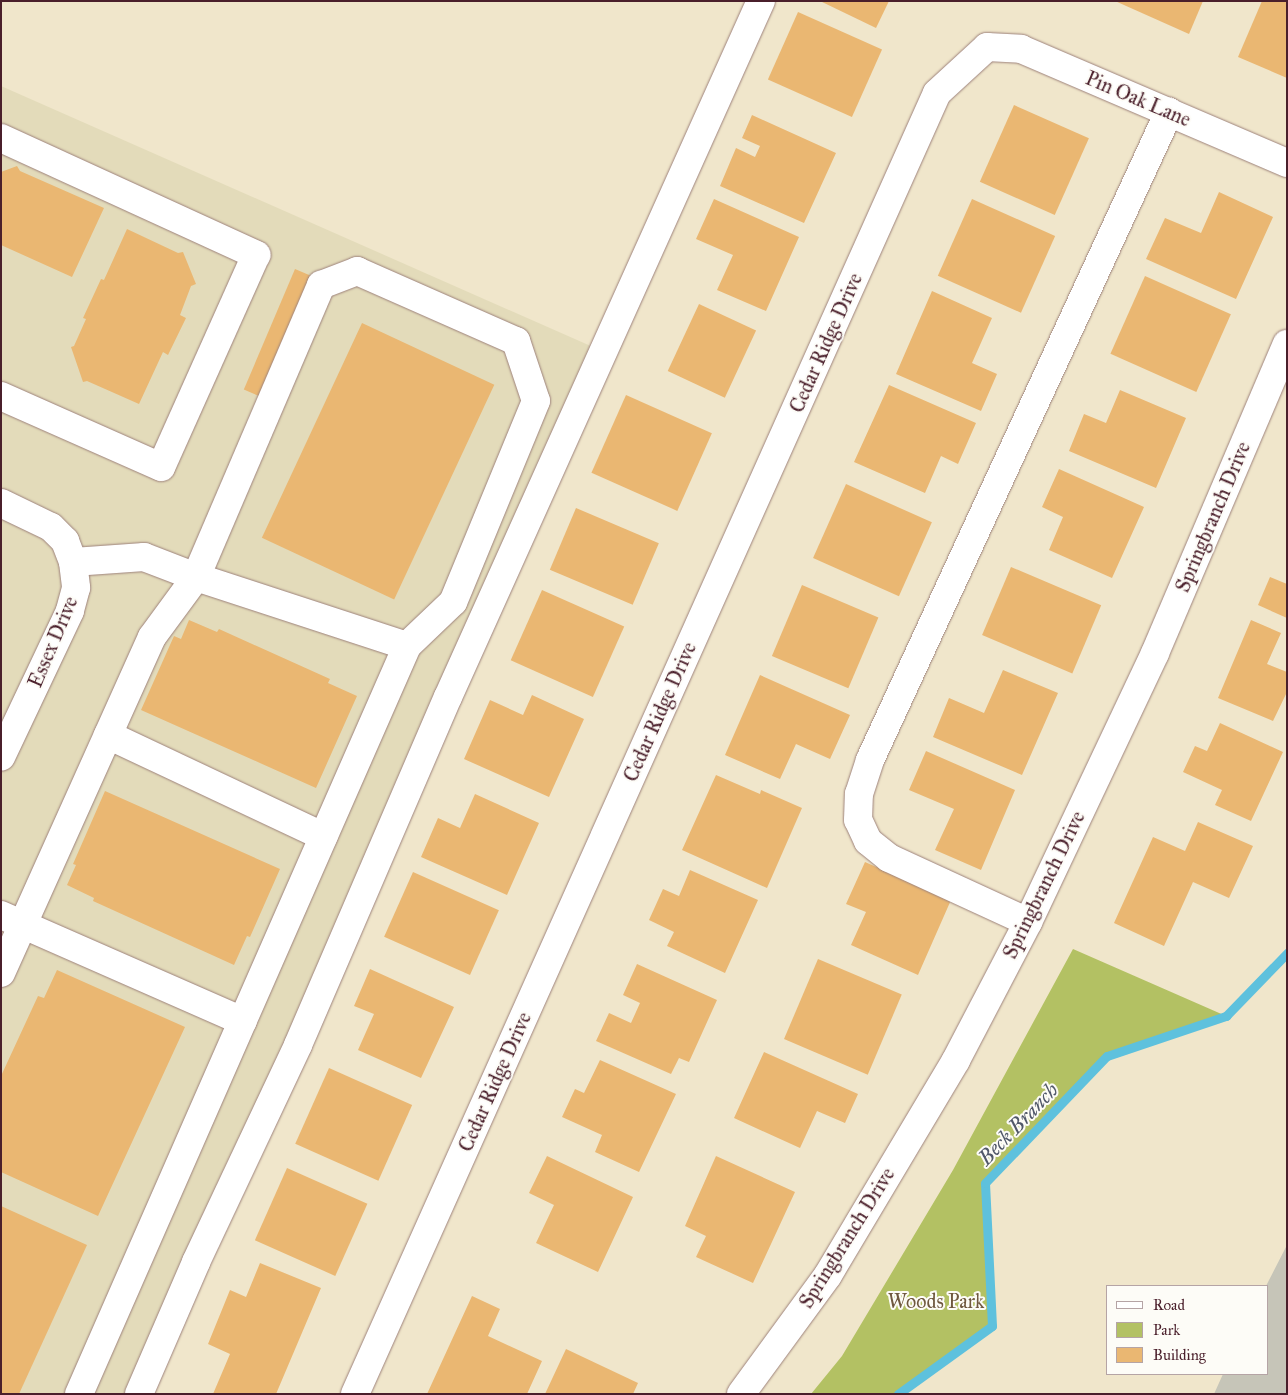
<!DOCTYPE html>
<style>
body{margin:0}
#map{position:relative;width:1288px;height:1395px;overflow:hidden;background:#f0e6cb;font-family:"IM FELL Great Primer",serif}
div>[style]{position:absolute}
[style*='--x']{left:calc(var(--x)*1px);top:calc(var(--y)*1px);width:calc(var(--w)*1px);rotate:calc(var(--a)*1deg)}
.built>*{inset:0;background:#e3dbba}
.industrial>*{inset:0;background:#c6c5b8}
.green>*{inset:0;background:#b3c163}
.stream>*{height:9px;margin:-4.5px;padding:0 4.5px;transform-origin:4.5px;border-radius:4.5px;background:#5ec1dd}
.building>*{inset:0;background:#eab772;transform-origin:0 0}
.roads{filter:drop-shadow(0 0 1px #9d827b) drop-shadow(0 0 1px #9d827b)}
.minor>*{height:28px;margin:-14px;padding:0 14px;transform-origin:14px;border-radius:14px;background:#fff}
span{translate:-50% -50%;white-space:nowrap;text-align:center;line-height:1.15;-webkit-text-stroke:4px #fdfcf7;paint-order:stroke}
.street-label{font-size:20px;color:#4a1f2b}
.park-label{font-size:20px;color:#6f583f}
.water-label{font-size:21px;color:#515869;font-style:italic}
.frame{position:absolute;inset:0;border:2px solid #4a1f2b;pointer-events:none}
.legend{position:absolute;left:1106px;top:1285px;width:162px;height:90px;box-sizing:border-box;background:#fdfcf7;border:1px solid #b5a4a5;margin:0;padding:6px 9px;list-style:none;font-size:15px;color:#4a1f2b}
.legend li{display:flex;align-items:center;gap:10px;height:25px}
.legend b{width:25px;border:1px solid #b5a4a5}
</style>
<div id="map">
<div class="built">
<i style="clip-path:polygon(1px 86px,593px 347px,130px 1394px,1px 1394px)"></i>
</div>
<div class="industrial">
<i style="clip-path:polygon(1287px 1245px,1287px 1394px,1214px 1394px,1223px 1374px,1267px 1374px,1266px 1286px)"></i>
</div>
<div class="green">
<i style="clip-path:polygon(1073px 949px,1226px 1016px,1107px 1056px,985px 1183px,992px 1326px,898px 1394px,811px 1394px,842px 1356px,953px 1170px)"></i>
</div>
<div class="stream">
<i style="--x:898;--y:1394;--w:116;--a:-35.9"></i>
<i style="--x:992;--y:1326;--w:143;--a:-92.8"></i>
<i style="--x:985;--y:1183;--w:176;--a:-46.2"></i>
<i style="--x:1107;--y:1056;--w:126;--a:-18.6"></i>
<i style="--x:1226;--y:1016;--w:88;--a:-45.9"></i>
</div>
<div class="building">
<i style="clip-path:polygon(820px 1px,889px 1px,876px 28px)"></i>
<i style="clip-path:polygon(1115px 1px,1203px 1px,1189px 34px)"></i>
<i style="clip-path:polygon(1262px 1px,1287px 1px,1287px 78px,1238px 57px)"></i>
<i style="left:798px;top:12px;width:92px;height:74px;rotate:24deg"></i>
<i style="left:1014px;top:105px;width:82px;height:84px;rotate:24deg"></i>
<i style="clip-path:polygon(752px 115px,836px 153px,804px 223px,720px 186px,736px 148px,755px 157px,760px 146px,742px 138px)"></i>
<i style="clip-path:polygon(17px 166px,20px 171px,104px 208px,72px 277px,1px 245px,1px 172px)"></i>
<i style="clip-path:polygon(1219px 192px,1273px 217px,1236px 299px,1146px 259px,1165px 218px,1201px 233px)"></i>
<i style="clip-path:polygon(714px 199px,799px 237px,766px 311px,717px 290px,733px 255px,696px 239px)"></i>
<i style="left:972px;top:199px;width:91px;height:84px;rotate:24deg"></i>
<i style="clip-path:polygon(127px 229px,178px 253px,183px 252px,196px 284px,191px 286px,180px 315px,186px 318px,168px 355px,163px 352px,139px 404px,87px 381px,83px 382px,71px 347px,74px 346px,86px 319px,83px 318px,101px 279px,104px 280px)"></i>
<i style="left:295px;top:269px;width:23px;height:131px;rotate:23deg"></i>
<i style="left:1145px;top:276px;width:94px;height:85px;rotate:24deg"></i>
<i style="clip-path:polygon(932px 291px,992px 318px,972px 363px,997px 374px,981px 411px,896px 374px)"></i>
<i style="left:699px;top:304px;width:63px;height:74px;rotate:25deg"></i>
<i style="left:362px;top:323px;width:146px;height:237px;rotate:25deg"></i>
<i style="clip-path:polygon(889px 385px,976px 423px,958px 464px,941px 456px,925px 493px,854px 462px)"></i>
<i style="clip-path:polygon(1120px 390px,1186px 418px,1156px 488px,1069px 451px,1084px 414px,1106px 423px)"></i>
<i style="left:626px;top:395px;width:94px;height:85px;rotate:24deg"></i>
<i style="clip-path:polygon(1059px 469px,1144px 507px,1112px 578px,1049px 550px,1063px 517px,1042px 507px)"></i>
<i style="left:846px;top:484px;width:94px;height:81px;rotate:24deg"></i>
<i style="left:576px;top:508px;width:90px;height:67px;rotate:23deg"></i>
<i style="left:1011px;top:567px;width:98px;height:74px;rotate:23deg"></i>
<i style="clip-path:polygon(1270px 577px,1287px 584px,1287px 618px,1258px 605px)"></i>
<i style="left:802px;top:585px;width:83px;height:77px;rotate:23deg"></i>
<i style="left:542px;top:590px;width:90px;height:77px;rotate:24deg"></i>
<i style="clip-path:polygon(189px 620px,217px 632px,219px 629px,330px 679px,328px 683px,357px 696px,316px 788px,141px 710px,174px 636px,181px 639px)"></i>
<i style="clip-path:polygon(1251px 620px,1281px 633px,1267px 664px,1287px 672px,1287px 692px,1273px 721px,1218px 698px)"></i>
<i style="clip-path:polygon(1003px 670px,1058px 693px,1022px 775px,933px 737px,949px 698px,984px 713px)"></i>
<i style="clip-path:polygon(760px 675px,850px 715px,830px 759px,796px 744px,780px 779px,725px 755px)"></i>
<i style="clip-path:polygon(532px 695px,584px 719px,549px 797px,464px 759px,490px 700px,523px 715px)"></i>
<i style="clip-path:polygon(1220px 723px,1283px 752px,1251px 821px,1215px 805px,1222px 790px,1183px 772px,1195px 746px,1207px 751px)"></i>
<i style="clip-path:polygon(926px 751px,1015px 790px,981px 870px,935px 850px,954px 809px,909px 790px)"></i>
<i style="clip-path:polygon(716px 775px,760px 794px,761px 790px,802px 808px,767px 888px,682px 850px)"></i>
<i style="clip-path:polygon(105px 791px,280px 869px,250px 937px,247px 936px,234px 965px,93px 901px,94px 898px,67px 885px,76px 865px,73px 864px)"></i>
<i style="clip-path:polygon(475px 794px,539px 823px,507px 895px,421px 857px,438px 818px,460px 828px)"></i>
<i style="clip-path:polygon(1198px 822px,1253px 846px,1229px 898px,1193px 882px,1164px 946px,1114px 923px,1153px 837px,1185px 851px)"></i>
<i style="clip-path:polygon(865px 862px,951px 900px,918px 975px,851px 945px,866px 912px,846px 904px)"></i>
<i style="clip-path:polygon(690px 870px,758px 900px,725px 973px,667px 946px,674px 932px,649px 920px,663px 889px,679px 896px)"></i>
<i style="left:413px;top:872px;width:94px;height:71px;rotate:24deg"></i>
<i style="left:818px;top:959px;width:91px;height:87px;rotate:23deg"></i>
<i style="clip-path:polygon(637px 964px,717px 1000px,689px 1062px,679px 1058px,671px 1074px,596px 1041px,609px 1013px,631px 1023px,640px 1003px,623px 995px)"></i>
<i style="clip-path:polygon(370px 969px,454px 1007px,421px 1078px,358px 1050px,374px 1014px,354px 1006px)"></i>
<i style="clip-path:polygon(57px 970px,185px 1027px,98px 1216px,1px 1172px,1px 1076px,38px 996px,44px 998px)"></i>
<i style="clip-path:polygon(764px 1052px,858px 1094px,845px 1123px,817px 1111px,800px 1148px,734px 1118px)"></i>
<i style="clip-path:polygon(600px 1060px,676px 1094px,639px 1172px,595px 1152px,602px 1135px,562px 1117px,575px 1089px,584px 1093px)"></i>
<i style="left:329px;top:1068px;width:91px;height:83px;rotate:24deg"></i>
<i style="clip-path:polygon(547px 1156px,633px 1197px,598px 1272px,536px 1243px,554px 1205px,529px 1193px)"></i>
<i style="clip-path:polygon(716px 1156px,795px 1192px,753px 1283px,696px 1257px,706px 1236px,685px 1226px)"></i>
<i style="left:287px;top:1168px;width:88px;height:79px;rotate:24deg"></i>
<i style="clip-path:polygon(1px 1206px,87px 1245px,19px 1394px,1px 1394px)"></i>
<i style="clip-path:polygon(260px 1263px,321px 1288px,276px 1394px,213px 1394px,230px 1354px,208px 1344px,230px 1290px,246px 1297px)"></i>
<i style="clip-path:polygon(472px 1296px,500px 1309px,488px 1336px,542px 1361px,527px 1394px,427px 1394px)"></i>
<i style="clip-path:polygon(566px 1349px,638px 1383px,633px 1394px,545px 1394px)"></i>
</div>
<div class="roads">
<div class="minor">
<i style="--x:1;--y:138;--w:281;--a:24.6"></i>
<i style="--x:256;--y:255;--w:232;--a:114.1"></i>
<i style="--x:161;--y:467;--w:175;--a:-156.1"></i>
<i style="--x:1;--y:503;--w:55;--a:25.6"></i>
<i style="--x:51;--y:527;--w:20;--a:45"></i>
<i style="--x:65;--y:541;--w:22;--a:69"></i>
<i style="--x:73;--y:562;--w:26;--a:83"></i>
<i style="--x:76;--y:588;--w:24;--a:105"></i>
<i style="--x:70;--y:611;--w:161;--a:115.3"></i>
<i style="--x:108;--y:735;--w:238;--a:25.2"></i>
<i style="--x:1;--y:915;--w:264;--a:23.7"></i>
<i style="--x:1028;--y:922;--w:153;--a:-155.3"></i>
<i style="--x:889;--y:858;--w:27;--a:-141"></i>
<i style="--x:868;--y:841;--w:23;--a:-115"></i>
<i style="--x:858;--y:820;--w:26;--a:-88"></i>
<i style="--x:859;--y:794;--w:36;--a:-72"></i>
<i style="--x:870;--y:760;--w:714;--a:-65.23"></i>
<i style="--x:1;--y:973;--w:368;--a:-65.8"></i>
<i style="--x:152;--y:637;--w:74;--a:-53.7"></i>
<i style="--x:196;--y:577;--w:318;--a:-66.8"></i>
<i style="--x:321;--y:285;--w:39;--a:-21"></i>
<i style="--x:357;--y:271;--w:174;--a:23.8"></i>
<i style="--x:516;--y:341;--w:63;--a:71.6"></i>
<i style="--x:536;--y:401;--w:217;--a:112.4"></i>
<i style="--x:453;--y:602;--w:64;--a:136.3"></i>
<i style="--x:407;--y:646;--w:222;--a:-161.9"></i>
<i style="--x:196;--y:577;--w:56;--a:-159"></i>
<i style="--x:144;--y:557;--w:71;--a:176"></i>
<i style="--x:79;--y:1394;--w:817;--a:-66.32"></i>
<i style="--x:139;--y:1394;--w:144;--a:-66.6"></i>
<i style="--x:196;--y:1262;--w:240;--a:-64.8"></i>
<i style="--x:298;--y:1045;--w:379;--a:-66.7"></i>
<i style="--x:448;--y:697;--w:763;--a:-65.79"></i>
<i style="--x:355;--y:1394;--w:1425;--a:-65.9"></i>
<i style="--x:937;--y:93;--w:68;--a:-42.6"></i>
<i style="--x:987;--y:47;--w:34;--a:3"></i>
<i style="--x:1021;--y:49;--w:289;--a:23.2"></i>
<i style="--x:741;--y:1394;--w:147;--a:-53.8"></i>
<i style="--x:828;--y:1275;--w:250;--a:-59.2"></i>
<i style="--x:956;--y:1060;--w:156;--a:-62.4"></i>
<i style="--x:1028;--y:922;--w:297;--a:-64.7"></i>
<i style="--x:1155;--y:653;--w:336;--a:-66.9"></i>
</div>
</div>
<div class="street-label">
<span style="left:1138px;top:99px;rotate:23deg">Pin Oak Lane</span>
<span style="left:826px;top:343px;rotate:-66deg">Cedar Ridge Drive</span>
<span style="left:1213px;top:517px;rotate:-67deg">Springbranch Drive</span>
<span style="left:53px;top:642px;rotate:-67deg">Essex Drive</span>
<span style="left:660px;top:712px;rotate:-66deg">Cedar Ridge Drive</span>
<span style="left:1044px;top:885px;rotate:-64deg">Springbranch Drive</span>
<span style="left:495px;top:1082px;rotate:-66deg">Cedar Ridge Drive</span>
<span style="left:847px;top:1238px;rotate:-58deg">Springbranch Drive</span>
</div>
<div class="park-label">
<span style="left:936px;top:1301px">Woods Park</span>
</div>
<div class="water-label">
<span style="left:1018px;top:1124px;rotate:-46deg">Beck Branch</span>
</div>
<div class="frame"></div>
<ul class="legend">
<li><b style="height:6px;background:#fff"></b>Road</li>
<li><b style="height:14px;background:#b3c163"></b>Park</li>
<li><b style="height:14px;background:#eab772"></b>Building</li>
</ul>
</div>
